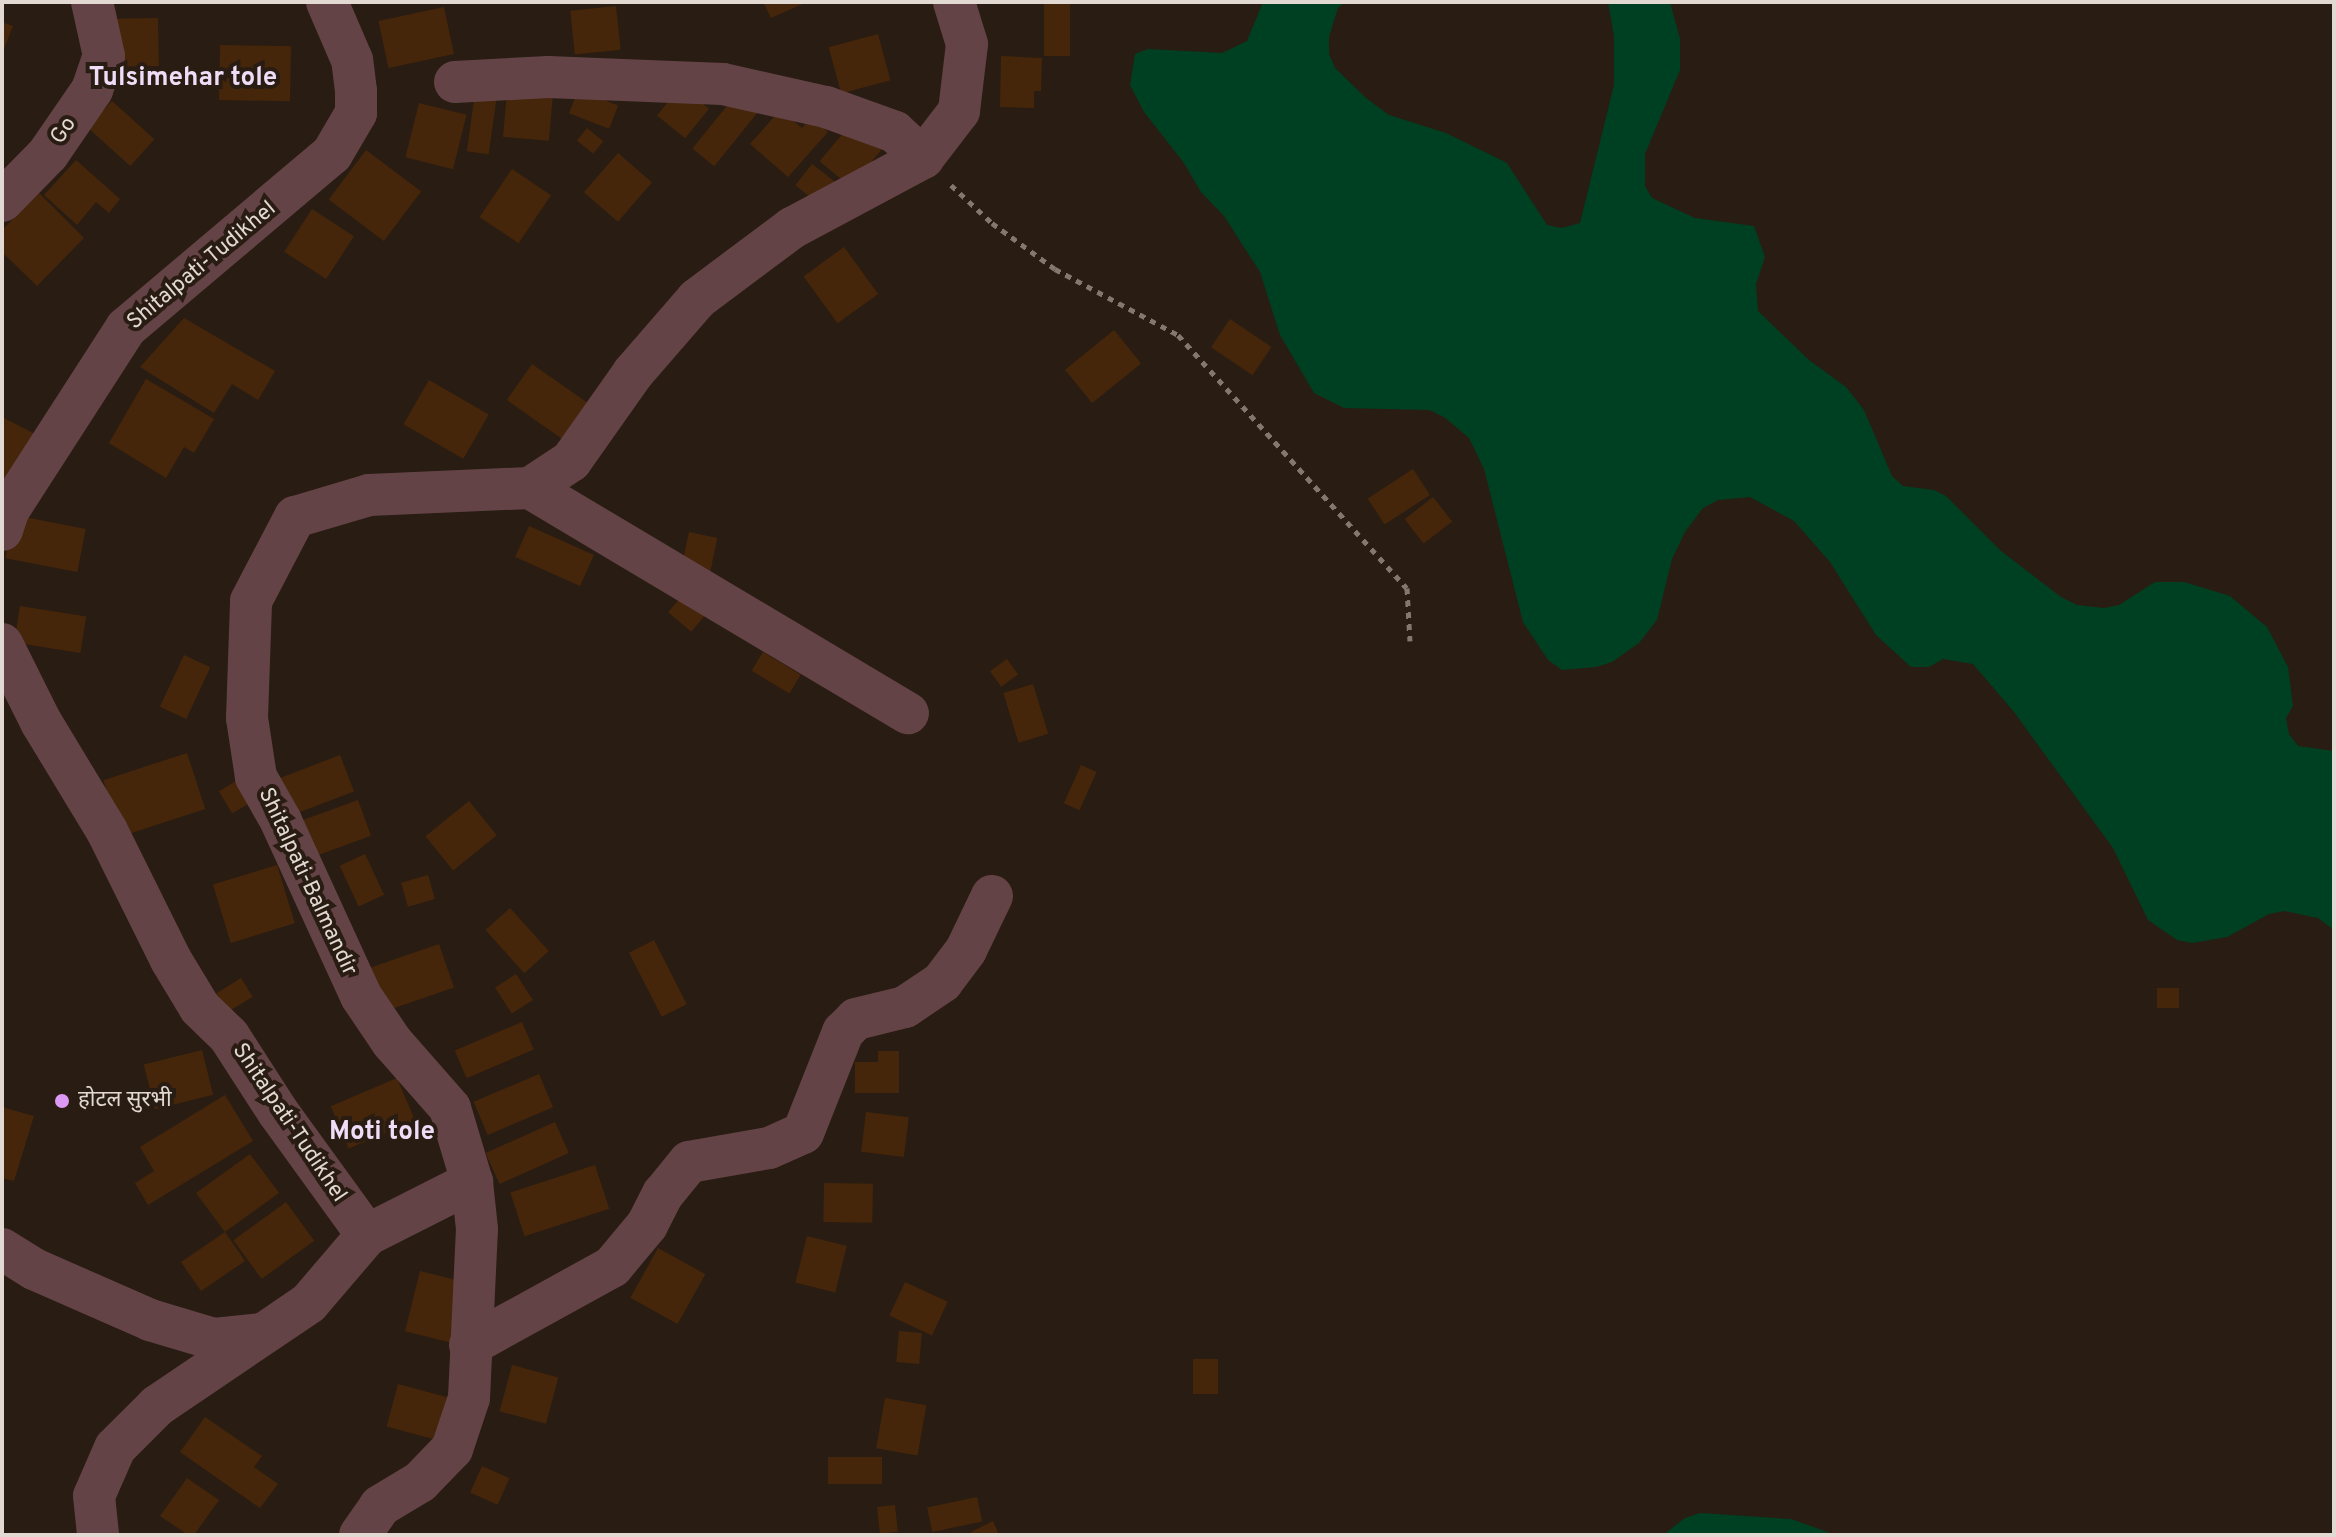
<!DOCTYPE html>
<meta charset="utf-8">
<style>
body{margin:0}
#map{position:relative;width:2336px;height:1537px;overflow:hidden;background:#291c12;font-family:Overpass,"Noto Sans Devanagari",sans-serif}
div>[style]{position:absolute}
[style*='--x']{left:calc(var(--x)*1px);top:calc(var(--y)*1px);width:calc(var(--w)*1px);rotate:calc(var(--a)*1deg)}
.green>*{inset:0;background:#004022}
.building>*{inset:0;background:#46260a;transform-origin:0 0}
.path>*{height:5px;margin-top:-2.5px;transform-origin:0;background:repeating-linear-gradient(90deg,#83786f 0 6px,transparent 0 12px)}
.minor>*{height:42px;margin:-21px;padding:0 21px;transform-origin:21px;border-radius:21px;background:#644346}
.dots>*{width:22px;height:22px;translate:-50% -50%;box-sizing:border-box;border:4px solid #291c12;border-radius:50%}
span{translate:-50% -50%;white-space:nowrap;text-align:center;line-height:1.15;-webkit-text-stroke:8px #291c12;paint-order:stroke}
.street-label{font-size:22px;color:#e3d9d3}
.poi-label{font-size:22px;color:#e3d9d3}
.left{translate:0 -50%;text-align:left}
.quarter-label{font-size:26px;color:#efddf7;font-weight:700}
.frame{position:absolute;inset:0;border:4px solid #e3d9d3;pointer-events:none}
</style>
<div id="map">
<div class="green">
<i style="clip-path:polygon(1263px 2px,1345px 2px,1338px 8px,1329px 37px,1329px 54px,1335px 68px,1366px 98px,1389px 115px,1446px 133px,1507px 163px,1547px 225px,1562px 228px,1580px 223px,1614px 85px,1614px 36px,1608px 2px,1670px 2px,1680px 39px,1680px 70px,1645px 154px,1645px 186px,1652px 198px,1695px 218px,1754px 226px,1765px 257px,1756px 284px,1758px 311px,1809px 360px,1846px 387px,1864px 410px,1892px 476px,1903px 486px,1934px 490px,1946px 496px,2001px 551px,2061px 597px,2077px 605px,2104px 608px,2119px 605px,2155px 582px,2184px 582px,2230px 596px,2267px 627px,2288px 667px,2293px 706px,2286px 718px,2289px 734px,2298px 746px,2334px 751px,2334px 930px,2318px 918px,2285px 911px,2269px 914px,2227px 937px,2192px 943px,2177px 940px,2148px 920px,2113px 848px,2014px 712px,1973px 664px,1943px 659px,1929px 667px,1911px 667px,1876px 635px,1830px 562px,1794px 521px,1750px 497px,1718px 500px,1703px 508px,1685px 532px,1672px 559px,1657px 620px,1639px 643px,1612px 662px,1596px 667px,1562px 670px,1548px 660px,1523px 622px,1484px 469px,1469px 438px,1444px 417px,1429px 410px,1344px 408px,1314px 393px,1280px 335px,1260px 272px,1224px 216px,1201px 192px,1184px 163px,1144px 112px,1130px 85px,1135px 54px,1148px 49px,1222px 53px,1247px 41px)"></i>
<i style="clip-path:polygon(1700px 1513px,1791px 1519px,1836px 1535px,1663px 1535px,1685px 1518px)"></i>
</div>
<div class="building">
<i style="clip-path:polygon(763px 2px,807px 2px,771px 18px)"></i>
<i style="left:1044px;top:2px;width:26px;height:54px"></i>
<i style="left:616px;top:6px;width:44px;height:46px;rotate:84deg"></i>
<i style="left:444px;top:7px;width:48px;height:67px;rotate:78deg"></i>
<i style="left:158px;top:18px;width:48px;height:44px;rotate:89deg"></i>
<i style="clip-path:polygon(2px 22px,13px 26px,2px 54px)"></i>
<i style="left:878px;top:34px;width:48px;height:51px;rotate:75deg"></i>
<i style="left:220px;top:45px;width:71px;height:55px;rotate:1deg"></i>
<i style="clip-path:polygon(1001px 56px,1042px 58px,1041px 91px,1034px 91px,1034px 108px,1000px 107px)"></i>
<i style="left:508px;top:80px;width:46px;height:57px;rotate:5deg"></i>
<i style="left:476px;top:86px;width:22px;height:66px;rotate:8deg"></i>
<i style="left:681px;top:86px;width:36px;height:38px;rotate:39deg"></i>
<i style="left:578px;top:90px;width:43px;height:25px;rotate:21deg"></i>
<i style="left:739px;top:91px;width:28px;height:74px;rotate:39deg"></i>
<i style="left:112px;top:101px;width:57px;height:36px;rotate:42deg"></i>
<i style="left:419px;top:103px;width:49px;height:56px;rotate:14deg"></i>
<i style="clip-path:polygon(780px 110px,802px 128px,811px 118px,828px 132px,788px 177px,750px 144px)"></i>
<i style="left:855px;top:119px;width:40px;height:55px;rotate:40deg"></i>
<i style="left:587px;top:128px;width:21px;height:16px;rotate:39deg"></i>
<i style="left:366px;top:150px;width:69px;height:62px;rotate:37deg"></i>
<i style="left:618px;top:153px;width:45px;height:52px;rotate:41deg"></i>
<i style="clip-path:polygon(76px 160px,120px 199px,109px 213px,96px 202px,77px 225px,44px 195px)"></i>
<i style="left:812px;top:164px;width:29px;height:27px;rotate:38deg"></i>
<i style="left:512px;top:169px;width:47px;height:58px;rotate:34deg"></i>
<i style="clip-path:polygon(39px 193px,84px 238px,37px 286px,2px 252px,2px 230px)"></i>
<i style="left:312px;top:209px;width:50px;height:51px;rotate:33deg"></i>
<i style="left:844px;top:247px;width:58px;height:50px;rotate:54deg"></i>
<i style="clip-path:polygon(184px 318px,275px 371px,258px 400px,232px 384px,214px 413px,140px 367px)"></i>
<i style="left:1230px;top:319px;width:50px;height:34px;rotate:34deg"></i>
<i style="left:1114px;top:330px;width:43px;height:63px;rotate:51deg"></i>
<i style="left:532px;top:364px;width:73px;height:44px;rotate:35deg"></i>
<i style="clip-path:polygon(146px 379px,214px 419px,194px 453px,184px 447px,166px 478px,109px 443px)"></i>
<i style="left:429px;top:380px;width:69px;height:51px;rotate:30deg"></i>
<i style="clip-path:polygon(2px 417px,35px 434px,2px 497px)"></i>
<i style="left:1413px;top:469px;width:31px;height:54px;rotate:57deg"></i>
<i style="left:1433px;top:497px;width:31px;height:36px;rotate:52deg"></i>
<i style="left:14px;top:515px;width:73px;height:44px;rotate:11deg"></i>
<i style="left:529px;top:526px;width:71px;height:34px;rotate:24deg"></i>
<i style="left:689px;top:532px;width:29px;height:36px;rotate:12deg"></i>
<i style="left:692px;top:584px;width:30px;height:37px;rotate:40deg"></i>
<i style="left:20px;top:606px;width:67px;height:37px;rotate:9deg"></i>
<i style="left:763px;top:652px;width:44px;height:22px;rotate:31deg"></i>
<i style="left:184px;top:655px;width:29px;height:57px;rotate:25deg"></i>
<i style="left:1007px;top:659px;width:19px;height:21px;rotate:54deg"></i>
<i style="left:1033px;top:684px;width:52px;height:31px;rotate:73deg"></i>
<i style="left:187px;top:753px;width:59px;height:88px;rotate:72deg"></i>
<i style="left:340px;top:755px;width:39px;height:64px;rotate:69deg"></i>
<i style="left:1081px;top:765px;width:17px;height:42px;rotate:24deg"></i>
<i style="left:236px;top:781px;width:26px;height:20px;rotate:59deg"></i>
<i style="left:358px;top:800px;width:38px;height:65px;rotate:70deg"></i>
<i style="left:469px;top:801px;width:44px;height:56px;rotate:51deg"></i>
<i style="left:365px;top:854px;width:45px;height:28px;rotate:65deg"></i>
<i style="left:277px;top:865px;width:61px;height:67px;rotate:73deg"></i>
<i style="left:428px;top:875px;width:25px;height:28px;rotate:74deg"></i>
<i style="left:510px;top:908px;width:58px;height:33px;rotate:48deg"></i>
<i style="left:654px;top:940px;width:72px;height:28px;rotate:63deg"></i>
<i style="left:439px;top:944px;width:46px;height:76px;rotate:71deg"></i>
<i style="left:516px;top:974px;width:31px;height:25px;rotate:57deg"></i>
<i style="left:241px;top:978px;width:22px;height:40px;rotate:58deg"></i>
<i style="left:2157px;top:988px;width:22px;height:20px"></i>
<i style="left:522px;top:1022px;width:30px;height:73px;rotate:67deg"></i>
<i style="left:202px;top:1050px;width:46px;height:60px;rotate:76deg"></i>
<i style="clip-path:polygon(878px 1051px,899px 1051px,899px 1093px,855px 1093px,855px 1062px,878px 1062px)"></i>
<i style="left:539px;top:1074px;width:36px;height:71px;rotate:67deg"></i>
<i style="left:397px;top:1078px;width:46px;height:72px;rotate:67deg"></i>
<i style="clip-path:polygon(225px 1095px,253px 1141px,148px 1205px,135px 1183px,154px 1171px,140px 1147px)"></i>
<i style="clip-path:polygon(2px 1107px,34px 1116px,14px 1181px,2px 1178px)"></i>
<i style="left:866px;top:1112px;width:43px;height:40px;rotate:7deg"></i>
<i style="left:555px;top:1122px;width:34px;height:76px;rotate:66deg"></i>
<i style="clip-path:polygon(250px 1154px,279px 1193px,225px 1232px,245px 1261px,201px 1291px,181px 1262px,225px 1232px,196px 1193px)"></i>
<i style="left:595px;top:1165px;width:46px;height:89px;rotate:72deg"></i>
<i style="left:824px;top:1183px;width:49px;height:39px;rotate:1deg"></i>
<i style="left:286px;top:1202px;width:48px;height:65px;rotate:54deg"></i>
<i style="left:807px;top:1236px;width:41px;height:48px;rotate:14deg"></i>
<i style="left:658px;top:1248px;width:54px;height:57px;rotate:29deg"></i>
<i style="left:420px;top:1271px;width:49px;height:62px;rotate:14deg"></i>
<i style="left:905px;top:1282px;width:47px;height:37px;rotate:25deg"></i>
<i style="left:899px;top:1331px;width:23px;height:31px;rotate:5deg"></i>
<i style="left:1193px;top:1359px;width:25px;height:35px"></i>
<i style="left:512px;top:1365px;width:48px;height:48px;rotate:15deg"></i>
<i style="left:398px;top:1384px;width:51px;height:44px;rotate:15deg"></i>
<i style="left:885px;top:1398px;width:42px;height:51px;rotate:10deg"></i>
<i style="clip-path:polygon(205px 1417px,262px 1456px,254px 1467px,278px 1484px,260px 1508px,180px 1452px)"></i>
<i style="left:882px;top:1457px;width:27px;height:54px;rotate:90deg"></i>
<i style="left:482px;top:1466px;width:30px;height:29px;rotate:24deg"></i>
<i style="clip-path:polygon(187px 1478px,219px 1500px,194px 1535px,188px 1535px,160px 1516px)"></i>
<i style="left:977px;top:1497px;width:25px;height:51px;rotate:78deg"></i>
<i style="left:895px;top:1505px;width:27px;height:18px;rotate:84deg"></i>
<i style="clip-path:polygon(993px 1521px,999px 1535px,972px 1535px,971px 1532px)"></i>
</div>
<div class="path">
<i style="--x:951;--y:185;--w:56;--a:42.8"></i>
<i style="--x:992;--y:223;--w:78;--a:36.1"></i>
<i style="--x:1055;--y:269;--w:140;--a:28.2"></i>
<i style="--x:1178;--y:335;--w:341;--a:47.9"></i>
<i style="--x:1407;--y:588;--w:53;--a:86.8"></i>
</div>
<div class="minor">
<i style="--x:455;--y:82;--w:93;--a:-3.1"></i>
<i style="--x:548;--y:77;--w:175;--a:2.3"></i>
<i style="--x:723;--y:84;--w:106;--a:12.6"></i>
<i style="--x:826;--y:107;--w:73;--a:19.9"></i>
<i style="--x:895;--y:132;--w:38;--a:43"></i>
<i style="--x:2;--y:201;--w:66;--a:-45.6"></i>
<i style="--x:48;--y:154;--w:78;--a:-55.5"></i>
<i style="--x:92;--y:90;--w:36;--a:-71"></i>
<i style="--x:104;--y:56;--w:55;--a:-102.5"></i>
<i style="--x:530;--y:488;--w:440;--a:30.8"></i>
<i style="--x:2;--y:530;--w:20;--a:-72"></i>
<i style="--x:8;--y:511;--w:218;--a:-57.2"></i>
<i style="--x:126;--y:328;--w:270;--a:-40.2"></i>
<i style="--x:332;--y:154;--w:48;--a:-59.7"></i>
<i style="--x:356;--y:113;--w:22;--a:-90"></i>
<i style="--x:356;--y:91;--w:31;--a:-97"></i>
<i style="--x:352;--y:60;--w:63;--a:-113.3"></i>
<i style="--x:2;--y:644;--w:87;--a:63.4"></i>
<i style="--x:41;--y:722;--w:127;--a:58.8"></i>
<i style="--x:107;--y:831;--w:144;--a:63.6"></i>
<i style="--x:171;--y:960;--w:56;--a:58.9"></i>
<i style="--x:200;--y:1008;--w:40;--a:44"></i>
<i style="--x:229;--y:1036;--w:90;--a:57.2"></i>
<i style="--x:278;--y:1112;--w:152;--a:54.1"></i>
<i style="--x:367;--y:1235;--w:89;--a:130.5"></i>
<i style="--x:309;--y:1303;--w:184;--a:145.9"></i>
<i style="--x:157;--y:1406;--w:59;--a:135"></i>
<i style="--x:115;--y:1448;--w:52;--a:113.6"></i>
<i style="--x:94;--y:1496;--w:39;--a:84"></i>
<i style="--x:367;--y:1235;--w:118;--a:-26.8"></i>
<i style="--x:2;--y:1249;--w:38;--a:32"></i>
<i style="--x:34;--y:1269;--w:127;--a:23.7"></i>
<i style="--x:150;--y:1320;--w:67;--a:16.5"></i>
<i style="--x:214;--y:1339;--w:48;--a:-5.9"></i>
<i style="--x:470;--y:1345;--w:162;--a:-28.8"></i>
<i style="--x:612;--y:1267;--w:55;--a:-50.2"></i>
<i style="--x:647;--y:1225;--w:35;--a:-63"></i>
<i style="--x:663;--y:1194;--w:41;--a:-50.9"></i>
<i style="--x:689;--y:1162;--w:81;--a:-9.9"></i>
<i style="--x:769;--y:1148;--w:37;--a:-24"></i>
<i style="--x:803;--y:1133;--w:109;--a:-68.4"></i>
<i style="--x:843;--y:1032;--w:18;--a:-45"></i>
<i style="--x:856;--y:1019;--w:50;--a:-13.8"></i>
<i style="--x:905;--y:1007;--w:45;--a:-34"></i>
<i style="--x:942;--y:982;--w:40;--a:-53"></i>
<i style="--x:966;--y:950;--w:60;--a:-64.3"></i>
<i style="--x:360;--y:1535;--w:35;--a:-55"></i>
<i style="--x:380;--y:1506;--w:47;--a:-31"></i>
<i style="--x:420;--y:1482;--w:46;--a:-45.9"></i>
<i style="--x:452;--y:1449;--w:54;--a:-71.6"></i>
<i style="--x:469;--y:1398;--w:169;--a:-87.3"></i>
<i style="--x:477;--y:1229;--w:47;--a:-96.1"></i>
<i style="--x:472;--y:1182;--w:77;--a:-106.6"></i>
<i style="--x:450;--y:1108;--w:88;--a:-131.3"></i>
<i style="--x:392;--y:1042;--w:55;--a:-124"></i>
<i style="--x:361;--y:996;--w:192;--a:-114.6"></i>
<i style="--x:281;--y:821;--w:51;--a:-119.6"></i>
<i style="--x:256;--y:777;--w:60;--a:-98.7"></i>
<i style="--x:247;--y:718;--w:117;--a:-88"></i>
<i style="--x:251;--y:601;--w:95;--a:-62.4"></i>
<i style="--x:295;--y:517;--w:77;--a:-16.6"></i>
<i style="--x:369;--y:495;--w:161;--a:-2.5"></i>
<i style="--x:530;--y:488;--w:49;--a:-33.4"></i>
<i style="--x:571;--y:461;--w:108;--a:-54.8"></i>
<i style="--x:633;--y:373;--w:98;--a:-49.1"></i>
<i style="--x:697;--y:299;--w:119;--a:-36.8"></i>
<i style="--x:792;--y:228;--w:149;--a:-28.1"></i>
<i style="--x:923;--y:158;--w:59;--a:-52.5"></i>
<i style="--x:959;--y:111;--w:67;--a:-83.2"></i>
<i style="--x:967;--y:44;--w:44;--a:-107.2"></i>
</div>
<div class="dots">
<i style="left:62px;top:1101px;background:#dc99f4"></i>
</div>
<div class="street-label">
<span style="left:64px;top:131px;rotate:-56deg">Go</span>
<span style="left:202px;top:266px;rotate:-40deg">Shitalpati-Tudikhel</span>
<span style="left:307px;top:882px;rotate:65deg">Shitalpati-Balmandir</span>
<span style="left:289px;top:1123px;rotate:56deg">Shitalpati-Tudikhel</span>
</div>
<div class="poi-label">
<span class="left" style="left:78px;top:1101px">होटल सुरभी</span>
</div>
<div class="quarter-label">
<span style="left:183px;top:79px">Tulsimehar tole</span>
<span style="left:382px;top:1133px">Moti tole</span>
</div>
<div class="frame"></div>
</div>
